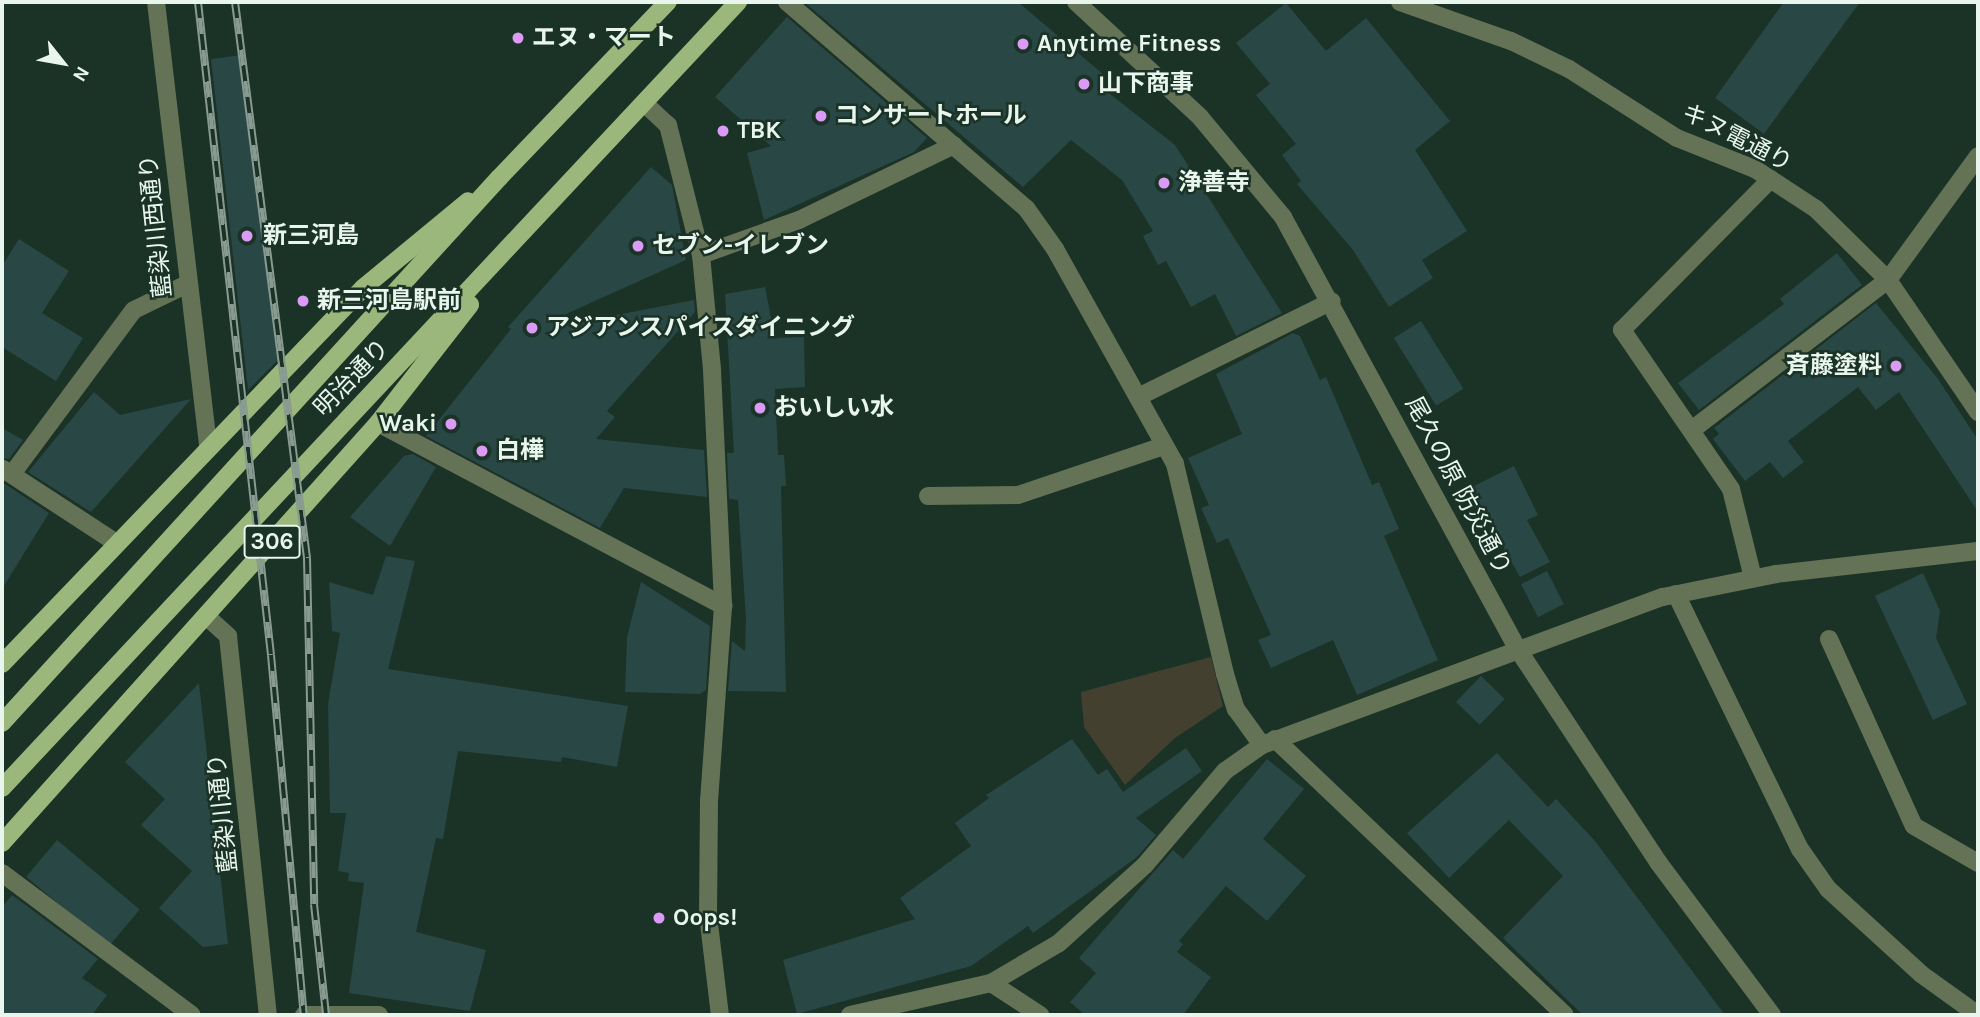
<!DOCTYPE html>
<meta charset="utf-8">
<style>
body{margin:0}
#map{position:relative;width:1980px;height:1017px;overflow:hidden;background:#1b3226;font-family:Karla,"Noto Sans JP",sans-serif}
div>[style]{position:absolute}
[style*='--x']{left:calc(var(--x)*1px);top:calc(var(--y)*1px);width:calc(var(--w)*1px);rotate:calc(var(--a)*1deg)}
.green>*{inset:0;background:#444030}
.building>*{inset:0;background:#294745;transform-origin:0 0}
.minor>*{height:18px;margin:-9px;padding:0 9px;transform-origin:9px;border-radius:9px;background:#647255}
.tertiary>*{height:18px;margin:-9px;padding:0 9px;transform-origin:9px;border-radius:9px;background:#647255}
.primary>*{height:18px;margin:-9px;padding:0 9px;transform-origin:9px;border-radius:9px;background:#9bb77b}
.rail>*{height:8px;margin-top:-4px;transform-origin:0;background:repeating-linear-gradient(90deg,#1b3226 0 16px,#899b91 0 32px);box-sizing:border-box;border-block:2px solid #899b91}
.dots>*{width:19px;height:19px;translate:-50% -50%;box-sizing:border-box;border:4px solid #1b3226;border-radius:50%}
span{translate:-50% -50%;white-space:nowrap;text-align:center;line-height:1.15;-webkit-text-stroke:5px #1b3226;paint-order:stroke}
.shield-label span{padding:2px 5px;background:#1b3226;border:2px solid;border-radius:5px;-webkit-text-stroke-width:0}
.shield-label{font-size:23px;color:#e8f6ee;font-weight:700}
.poi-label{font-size:24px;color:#e8f6ee;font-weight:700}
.left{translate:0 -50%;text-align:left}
.right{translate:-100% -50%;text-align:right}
.street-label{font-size:24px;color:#e8f6ee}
.frame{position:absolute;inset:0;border:4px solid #e8f6ee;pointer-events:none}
.north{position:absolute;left:28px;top:28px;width:70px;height:70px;-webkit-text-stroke:5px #1b3226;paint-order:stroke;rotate:121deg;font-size:19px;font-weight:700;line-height:28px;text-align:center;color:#e8f6ee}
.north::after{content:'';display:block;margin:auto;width:24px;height:32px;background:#e8f6ee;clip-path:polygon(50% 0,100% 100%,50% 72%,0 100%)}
</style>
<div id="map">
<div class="green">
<i style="clip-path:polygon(1211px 657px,1223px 706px,1175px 738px,1125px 785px,1084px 727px,1081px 692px)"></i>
</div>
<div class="building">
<i style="clip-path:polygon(804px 2px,1018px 2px,1117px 86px,1110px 94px,1175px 145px,1282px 313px,1236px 336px,1215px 294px,1191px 307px,1166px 261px,1158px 265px,1143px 236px,1153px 231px,1122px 180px,1071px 140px,1023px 187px)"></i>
<i style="clip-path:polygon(1784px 2px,1860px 2px,1764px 134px,1715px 98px)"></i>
<i style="clip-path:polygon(1286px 3px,1326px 51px,1366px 18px,1450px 121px,1415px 150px,1467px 231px,1422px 260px,1433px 278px,1389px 307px,1353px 250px,1297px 184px,1301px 181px,1282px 155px,1296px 144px,1256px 95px,1270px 84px,1236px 43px)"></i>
<i style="clip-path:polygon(787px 17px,927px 138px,914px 152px,764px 220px,747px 153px,771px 146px,715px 97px)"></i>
<i style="clip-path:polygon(241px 55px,278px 360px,248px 390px,211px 59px)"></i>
<i style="clip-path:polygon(651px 167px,672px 185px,686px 260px,566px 314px,570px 324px,694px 300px,695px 312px,607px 411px,615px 417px,596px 439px,704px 450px,707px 497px,624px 488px,600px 528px,426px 436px,511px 329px,508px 327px)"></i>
<i style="clip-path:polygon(19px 239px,69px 271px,42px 313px,83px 338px,56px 381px,2px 347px,2px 266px)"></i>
<i style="clip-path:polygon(1837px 253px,1862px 285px,1699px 410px,1678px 383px,1784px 304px,1780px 299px)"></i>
<i style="clip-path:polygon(765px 287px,775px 338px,804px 337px,805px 387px,775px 389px,778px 455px,784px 455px,786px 486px,781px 486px,786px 692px,728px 691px,732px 641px,745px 651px,746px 619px,738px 500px,729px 499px,727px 453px,734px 453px,725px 294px)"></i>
<i style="clip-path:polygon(1876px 303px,1938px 379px,1978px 440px,1978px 512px,1899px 392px,1876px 410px,1858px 387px,1788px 441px,1804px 462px,1783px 478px,1770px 462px,1745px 481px,1713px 439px,1719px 434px,1714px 428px)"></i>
<i style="left:1421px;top:321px;width:80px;height:32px;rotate:58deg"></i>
<i style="clip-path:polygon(1293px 333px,1300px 336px,1320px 380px,1326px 377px,1372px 485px,1379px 482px,1399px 529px,1384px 536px,1438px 660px,1357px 695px,1333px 640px,1271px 668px,1258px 640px,1271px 635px,1228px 538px,1217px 543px,1201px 508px,1209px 505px,1188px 458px,1242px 434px,1216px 374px)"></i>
<i style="clip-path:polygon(94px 392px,120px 415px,191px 399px,91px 512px,28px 472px)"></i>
<i style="clip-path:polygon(2px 428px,23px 440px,9px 459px,2px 458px)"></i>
<i style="clip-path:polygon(413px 454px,436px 467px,390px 546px,350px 517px,404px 456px)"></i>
<i style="clip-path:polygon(1514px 466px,1538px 515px,1527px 520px,1550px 562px,1520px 577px,1470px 488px)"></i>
<i style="clip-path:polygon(2px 482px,49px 513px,2px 589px)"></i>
<i style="clip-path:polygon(386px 556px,415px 561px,388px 669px,628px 706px,617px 767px,562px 757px,561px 762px,458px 751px,443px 839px,436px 838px,416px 932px,486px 950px,470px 1011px,349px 993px,364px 883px,348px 881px,349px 873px,338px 871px,346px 813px,330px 813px,328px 704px,340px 633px,332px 631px,329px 582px,373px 595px)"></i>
<i style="left:1547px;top:571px;width:37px;height:29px;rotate:63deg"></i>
<i style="clip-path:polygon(1923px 573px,1940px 611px,1936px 638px,1967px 704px,1933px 720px,1875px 596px)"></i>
<i style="clip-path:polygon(641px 582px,710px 626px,706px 690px,700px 694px,625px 692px,627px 637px)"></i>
<i style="left:1481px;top:676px;width:33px;height:36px;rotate:44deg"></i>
<i style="clip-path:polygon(199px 683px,228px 944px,203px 947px,159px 908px,192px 871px,141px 825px,165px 799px,125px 762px)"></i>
<i style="clip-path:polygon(1072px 739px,1098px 775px,1107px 769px,1123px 792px,1186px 748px,1202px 771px,1136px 818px,1156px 835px,1137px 857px,1033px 933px,1028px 926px,971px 966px,797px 1014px,783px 960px,915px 919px,900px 898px,971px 846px,955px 823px,989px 798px,986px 795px)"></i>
<i style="clip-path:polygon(1497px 753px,1548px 807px,1556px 799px,1595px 841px,1725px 1015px,1583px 1015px,1503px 938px,1563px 876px,1509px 820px,1449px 878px,1407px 833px)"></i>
<i style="clip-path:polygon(1267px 759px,1304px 789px,1263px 839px,1306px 876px,1267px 921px,1226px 886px,1179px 941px,1183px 944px,1177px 952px,1211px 977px,1183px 1015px,1085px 1015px,1070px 1002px,1096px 973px,1079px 958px,1173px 850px,1183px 859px)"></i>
<i style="left:57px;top:840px;width:108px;height:48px;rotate:40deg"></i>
<i style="clip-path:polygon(12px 895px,98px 959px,82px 978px,107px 995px,92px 1015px,2px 1015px,2px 907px)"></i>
</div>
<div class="minor">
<i style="--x:787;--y:2;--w:316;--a:40.8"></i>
<i style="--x:1026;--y:208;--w:50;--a:54.7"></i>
<i style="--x:1055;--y:249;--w:246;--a:60.8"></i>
<i style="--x:1175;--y:464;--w:216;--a:76.6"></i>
<i style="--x:1225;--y:674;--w:37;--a:73"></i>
<i style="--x:1236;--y:709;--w:44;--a:54.2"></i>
<i style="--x:1400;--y:2;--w:118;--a:19.4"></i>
<i style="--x:1511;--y:41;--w:64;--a:25.8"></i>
<i style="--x:1569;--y:69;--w:128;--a:32.6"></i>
<i style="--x:1677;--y:138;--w:84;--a:21.7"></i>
<i style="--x:1755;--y:169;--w:73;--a:33.3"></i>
<i style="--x:1816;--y:209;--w:101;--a:44.6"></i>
<i style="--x:1888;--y:280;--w:160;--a:55.7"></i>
<i style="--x:644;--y:103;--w:33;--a:43"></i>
<i style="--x:668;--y:125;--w:134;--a:75.8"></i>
<i style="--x:701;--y:255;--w:116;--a:84.5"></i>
<i style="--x:712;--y:370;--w:236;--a:87.3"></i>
<i style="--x:723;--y:606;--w:196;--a:94.1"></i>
<i style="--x:709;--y:801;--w:114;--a:90.5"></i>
<i style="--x:708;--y:915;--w:101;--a:83.2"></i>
<i style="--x:701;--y:255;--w:104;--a:-19.7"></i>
<i style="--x:799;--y:220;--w:172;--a:-25.8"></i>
<i style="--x:1138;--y:397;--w:216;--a:-26.3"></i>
<i style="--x:378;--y:423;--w:391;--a:27.9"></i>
<i style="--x:1693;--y:429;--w:245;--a:-37.4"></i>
<i style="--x:1888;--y:280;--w:153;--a:-54"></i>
<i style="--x:3;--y:469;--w:134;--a:33.1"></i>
<i style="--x:12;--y:474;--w:204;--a:-53.4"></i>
<i style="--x:134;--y:310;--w:59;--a:-26.1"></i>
<i style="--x:928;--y:496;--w:90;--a:-0.6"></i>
<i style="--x:1018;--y:495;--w:154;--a:-18.6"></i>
<i style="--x:1753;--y:578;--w:92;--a:-103.9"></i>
<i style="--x:1731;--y:489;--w:193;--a:-124.4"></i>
<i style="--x:1622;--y:330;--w:212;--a:-45.4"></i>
<i style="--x:1676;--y:594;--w:284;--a:64.1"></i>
<i style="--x:1800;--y:849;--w:49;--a:55"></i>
<i style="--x:1828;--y:889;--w:126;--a:42.4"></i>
<i style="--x:1921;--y:974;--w:70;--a:35.7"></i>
<i style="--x:1829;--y:639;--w:205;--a:65.6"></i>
<i style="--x:1914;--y:826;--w:74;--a:30"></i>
<i style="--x:1275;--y:739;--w:400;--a:43.6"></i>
<i style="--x:2;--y:873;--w:237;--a:36.8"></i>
<i style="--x:991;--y:983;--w:79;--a:-30.5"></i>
<i style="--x:1059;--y:943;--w:116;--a:-42.2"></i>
<i style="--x:1145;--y:865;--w:123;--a:-49.6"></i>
<i style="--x:1225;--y:771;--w:45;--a:-35.1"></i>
<i style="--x:1262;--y:745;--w:427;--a:-20.3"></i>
<i style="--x:1663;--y:597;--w:115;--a:-11.5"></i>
<i style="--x:1776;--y:574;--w:203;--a:-6.5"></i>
<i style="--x:304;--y:1015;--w:75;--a:0"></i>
<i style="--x:850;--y:1015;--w:145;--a:-12.8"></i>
<i style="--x:991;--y:983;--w:59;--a:33.1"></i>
</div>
<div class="tertiary">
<i style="--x:156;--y:2;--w:445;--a:83.3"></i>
<i style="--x:1076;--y:2;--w:169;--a:42.8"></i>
<i style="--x:1200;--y:117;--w:130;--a:50.3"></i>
<i style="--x:1283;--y:217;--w:490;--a:61.5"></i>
<i style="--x:1517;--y:648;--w:256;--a:56.6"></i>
<i style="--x:1658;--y:862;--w:191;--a:53.3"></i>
<i style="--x:206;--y:616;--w:30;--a:42"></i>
<i style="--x:228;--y:636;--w:381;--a:84"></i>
</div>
<div class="primary">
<i style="--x:2;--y:664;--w:521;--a:-46.17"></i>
<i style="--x:363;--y:288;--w:136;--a:-39.6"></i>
<i style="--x:2;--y:723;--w:738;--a:-47.64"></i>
<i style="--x:499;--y:178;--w:244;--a:-46.2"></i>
<i style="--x:2;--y:788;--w:1077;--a:-46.88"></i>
<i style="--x:2;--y:843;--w:564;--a:-48.16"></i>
<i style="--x:378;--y:423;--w:150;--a:-52.1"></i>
</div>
<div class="rail">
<i style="--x:198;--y:2;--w:657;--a:83.62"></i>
<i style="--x:271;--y:655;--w:362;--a:84.8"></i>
<i style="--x:235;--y:2;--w:561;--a:82.62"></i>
<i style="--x:307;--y:558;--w:346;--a:88.8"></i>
<i style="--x:314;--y:904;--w:112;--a:83.8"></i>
</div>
<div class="dots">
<i style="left:518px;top:38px;background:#db9af6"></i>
<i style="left:1023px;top:44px;background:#db9af6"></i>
<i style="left:1084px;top:84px;background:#db9af6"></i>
<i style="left:821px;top:116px;background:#db9af6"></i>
<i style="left:723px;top:131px;background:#db9af6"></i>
<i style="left:1164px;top:183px;background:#db9af6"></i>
<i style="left:247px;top:236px;background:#db9af6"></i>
<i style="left:638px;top:246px;background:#db9af6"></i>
<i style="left:303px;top:301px;background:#db9af6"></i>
<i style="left:532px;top:328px;background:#db9af6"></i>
<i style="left:1896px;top:366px;background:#db9af6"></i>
<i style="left:760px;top:408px;background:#db9af6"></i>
<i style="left:451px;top:424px;background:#db9af6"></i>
<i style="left:482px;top:451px;background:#db9af6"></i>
<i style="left:659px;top:918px;background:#db9af6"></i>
</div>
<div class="shield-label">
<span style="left:272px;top:542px">306</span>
</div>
<div class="poi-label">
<span class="left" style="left:532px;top:38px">エヌ・マート</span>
<span class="left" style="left:1037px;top:44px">Anytime Fitness</span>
<span class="left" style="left:1098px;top:84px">山下商事</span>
<span class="left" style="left:835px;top:116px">コンサートホール</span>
<span class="left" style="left:737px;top:131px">TBK</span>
<span class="left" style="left:1178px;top:183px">浄善寺</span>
<span class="left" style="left:263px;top:236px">新三河島</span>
<span class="left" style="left:652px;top:246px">セブン-イレブン</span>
<span class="left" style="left:317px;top:301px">新三河島駅前</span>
<span class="left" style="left:546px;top:328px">アジアンスパイスダイニング</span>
<span class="right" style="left:1882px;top:366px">斉藤塗料</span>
<span class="left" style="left:774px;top:408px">おいしい水</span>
<span class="right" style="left:437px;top:424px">Waki</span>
<span class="left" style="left:496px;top:451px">白樺</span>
<span class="left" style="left:673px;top:918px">Oops!</span>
</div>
<div class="street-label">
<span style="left:1737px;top:138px;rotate:27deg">キヌ電通り</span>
<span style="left:156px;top:226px;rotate:-96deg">藍染川西通り</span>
<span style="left:352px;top:378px;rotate:-46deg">明治通り</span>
<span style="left:1458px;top:486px;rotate:62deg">尾久の原 防災通り</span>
<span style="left:223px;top:813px;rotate:-96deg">藍染川通り</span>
</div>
<div class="frame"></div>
<div class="north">N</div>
</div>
